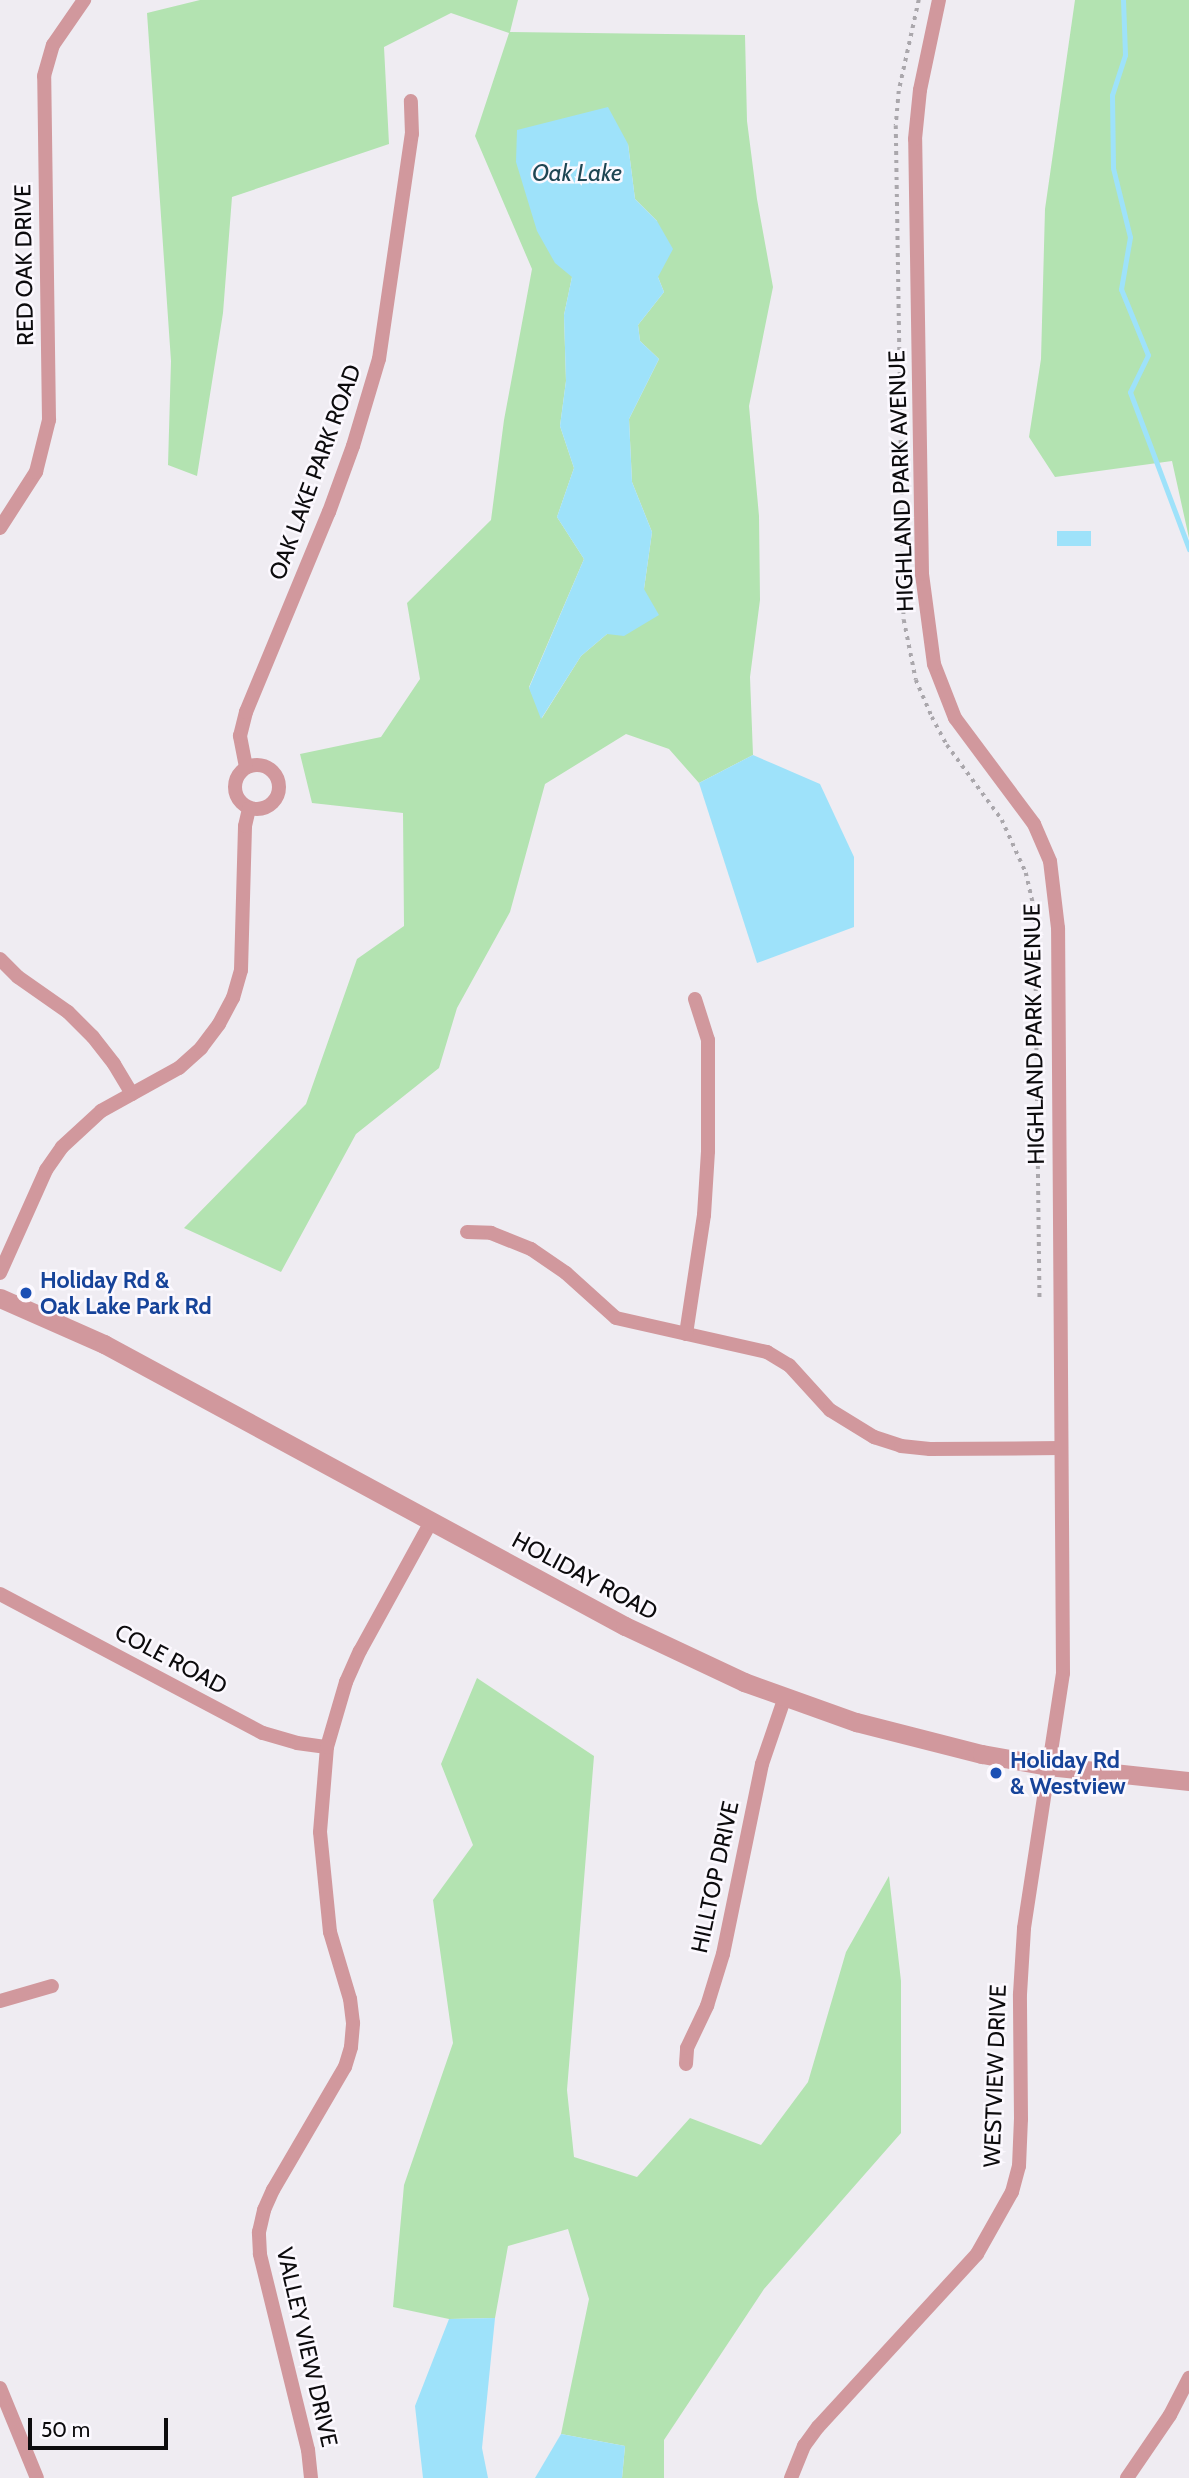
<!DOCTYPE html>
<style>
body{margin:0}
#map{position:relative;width:1189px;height:2478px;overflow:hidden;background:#efecf2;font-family:Cabin,sans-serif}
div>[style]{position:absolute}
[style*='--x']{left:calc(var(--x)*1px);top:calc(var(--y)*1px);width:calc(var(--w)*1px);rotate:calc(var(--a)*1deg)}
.green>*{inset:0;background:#b3e3b1}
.water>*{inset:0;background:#9ee2fa;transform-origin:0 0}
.stream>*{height:5px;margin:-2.5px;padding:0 2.5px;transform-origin:2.5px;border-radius:2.5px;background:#9ee2fa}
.path>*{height:3.5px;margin-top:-1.75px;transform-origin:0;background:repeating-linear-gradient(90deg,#aaa7ac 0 3.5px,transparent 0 8.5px)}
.minor>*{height:14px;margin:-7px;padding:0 7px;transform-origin:7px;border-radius:7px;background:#d1989d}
.minor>.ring{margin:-7px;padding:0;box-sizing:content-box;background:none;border:14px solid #d1989d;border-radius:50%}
.tertiary>*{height:19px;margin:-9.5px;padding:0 9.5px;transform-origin:9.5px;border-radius:9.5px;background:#d1989d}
.dots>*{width:19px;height:19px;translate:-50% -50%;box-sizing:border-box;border:4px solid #fcf9ff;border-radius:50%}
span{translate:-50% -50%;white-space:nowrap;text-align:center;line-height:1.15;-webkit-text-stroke:5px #fcf9ff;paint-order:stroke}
.street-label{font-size:23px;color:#0c0b0d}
.transit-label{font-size:23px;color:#164399;font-weight:700}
.left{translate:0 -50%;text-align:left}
.water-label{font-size:24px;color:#1e4653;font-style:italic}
.scale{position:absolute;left:28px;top:2418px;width:140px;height:32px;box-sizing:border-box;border:4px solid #0c0b0d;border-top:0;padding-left:9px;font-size:21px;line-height:24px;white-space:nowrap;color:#0c0b0d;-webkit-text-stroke:5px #fcf9ff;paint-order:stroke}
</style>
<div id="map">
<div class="green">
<i style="clip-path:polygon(evenodd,200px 0,518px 0,510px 32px,745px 35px,747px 121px,757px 199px,773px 287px,749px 406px,759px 516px,760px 600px,750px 677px,753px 755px,699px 783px,669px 749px,626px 734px,545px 784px,510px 912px,457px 1008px,439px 1068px,356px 1134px,281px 1272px,184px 1228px,306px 1104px,357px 959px,404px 926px,403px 813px,312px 803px,300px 754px,381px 737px,420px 679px,407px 603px,491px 520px,504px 420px,532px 269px,475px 136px,509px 33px,451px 13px,384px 47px,389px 144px,232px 197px,223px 313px,197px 476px,168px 465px,171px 361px,147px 13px,200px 0,628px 144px,635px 199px,657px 221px,658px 277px,664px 292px,638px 325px,640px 341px,659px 359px,629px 419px,632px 482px,652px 532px,644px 589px,607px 634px,581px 656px,542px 718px,529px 687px,584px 559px,557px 517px,574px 468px,560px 426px,566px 381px,564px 315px,572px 277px,628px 144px)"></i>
<i style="clip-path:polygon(1075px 0,1189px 0,1189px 538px,1172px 461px,1055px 477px,1029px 437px,1041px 359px,1045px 209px)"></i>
<i style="clip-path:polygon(477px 1678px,594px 1756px,567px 2090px,574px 2157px,637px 2177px,690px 2118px,761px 2145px,808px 2082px,846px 1952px,889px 1876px,901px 1981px,901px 2133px,764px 2289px,664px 2440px,664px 2478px,622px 2478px,625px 2446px,561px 2434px,589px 2299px,568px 2229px,508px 2246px,495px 2318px,449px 2319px,393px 2307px,404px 2185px,453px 2043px,433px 1900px,473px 1845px,441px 1764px)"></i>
</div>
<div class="water">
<i style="clip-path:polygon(608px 107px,628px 144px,635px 199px,657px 221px,673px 249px,658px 277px,664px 292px,638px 325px,640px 341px,659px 359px,629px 419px,632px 482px,652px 532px,644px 589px,659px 615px,624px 636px,607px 634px,581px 656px,541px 719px,529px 688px,584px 559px,557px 517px,574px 468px,560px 426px,566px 381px,564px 315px,572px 277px,555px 263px,537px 231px,516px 162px,517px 130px)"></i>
<i style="left:1091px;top:531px;width:15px;height:34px;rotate:90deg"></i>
<i style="clip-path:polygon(753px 755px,820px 784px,854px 857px,854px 927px,757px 963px,699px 783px)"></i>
<i style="clip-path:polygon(495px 2318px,482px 2448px,488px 2478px,423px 2478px,415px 2406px,449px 2319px)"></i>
<i style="clip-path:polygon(561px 2434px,625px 2446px,622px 2478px,535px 2478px)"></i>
</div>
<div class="stream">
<i style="--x:1123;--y:0;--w:55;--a:87.9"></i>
<i style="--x:1125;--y:55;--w:42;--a:108"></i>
<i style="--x:1112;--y:95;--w:73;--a:89.2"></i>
<i style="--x:1113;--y:168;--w:71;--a:76.2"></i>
<i style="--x:1130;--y:237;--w:53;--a:99.8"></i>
<i style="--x:1121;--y:289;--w:71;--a:67.8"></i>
<i style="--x:1148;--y:355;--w:41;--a:115.9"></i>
<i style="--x:1130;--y:392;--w:168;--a:69.4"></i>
</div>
<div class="path">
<i style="--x:919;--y:0;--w:93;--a:102.4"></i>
<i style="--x:899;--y:91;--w:35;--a:95"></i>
<i style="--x:896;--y:126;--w:494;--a:89.1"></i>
<i style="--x:904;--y:620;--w:61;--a:78.7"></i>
<i style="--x:916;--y:680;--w:40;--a:66.6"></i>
<i style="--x:932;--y:717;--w:32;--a:62"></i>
<i style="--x:947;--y:745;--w:93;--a:53.7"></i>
<i style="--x:1002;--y:820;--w:58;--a:65.6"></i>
<i style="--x:1026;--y:873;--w:39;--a:77"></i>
<i style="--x:1035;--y:911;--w:388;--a:89.3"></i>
</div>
<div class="minor">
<i style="--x:0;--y:528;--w:67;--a:-57.3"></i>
<i style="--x:36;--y:472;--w:54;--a:-76"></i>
<i style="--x:49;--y:420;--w:344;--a:-90.8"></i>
<i style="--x:44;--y:76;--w:32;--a:-74"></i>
<i style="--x:53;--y:45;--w:55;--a:-55.4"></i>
<i class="ring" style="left:235px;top:765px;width:30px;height:30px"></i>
<i style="--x:246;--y:767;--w:32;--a:-101"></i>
<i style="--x:240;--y:736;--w:25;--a:-76"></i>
<i style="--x:246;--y:712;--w:217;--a:-67.5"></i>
<i style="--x:329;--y:512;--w:70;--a:-70"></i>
<i style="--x:353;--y:446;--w:91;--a:-73.4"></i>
<i style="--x:379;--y:359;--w:227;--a:-81.7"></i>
<i style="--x:412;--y:134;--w:33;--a:-92"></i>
<i style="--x:0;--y:959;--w:25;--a:45"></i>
<i style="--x:18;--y:977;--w:61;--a:35"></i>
<i style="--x:68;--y:1012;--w:35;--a:45"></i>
<i style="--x:93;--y:1037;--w:34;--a:52"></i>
<i style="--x:114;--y:1064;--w:35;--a:59"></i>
<i style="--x:467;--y:1232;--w:24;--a:2"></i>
<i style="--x:491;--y:1233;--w:43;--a:21.8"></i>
<i style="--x:531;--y:1249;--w:42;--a:34.4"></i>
<i style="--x:566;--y:1273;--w:67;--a:42"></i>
<i style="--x:616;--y:1318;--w:155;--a:12.7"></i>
<i style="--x:767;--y:1352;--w:26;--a:31"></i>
<i style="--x:789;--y:1365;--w:61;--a:47.7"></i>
<i style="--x:830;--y:1410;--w:52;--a:31.5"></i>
<i style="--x:874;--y:1437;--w:28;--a:18"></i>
<i style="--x:901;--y:1446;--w:29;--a:6"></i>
<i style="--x:930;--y:1449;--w:131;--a:-0.4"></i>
<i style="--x:0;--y:1273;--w:113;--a:-65.9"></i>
<i style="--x:46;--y:1170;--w:28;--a:-55"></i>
<i style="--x:62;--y:1147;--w:53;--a:-42.7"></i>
<i style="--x:101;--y:1111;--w:89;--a:-28.9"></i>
<i style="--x:179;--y:1068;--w:30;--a:-42"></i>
<i style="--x:201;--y:1048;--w:30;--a:-53"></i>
<i style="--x:219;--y:1024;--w:30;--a:-62"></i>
<i style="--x:233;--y:998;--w:29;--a:-74"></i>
<i style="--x:241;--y:970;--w:144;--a:-88.4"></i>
<i style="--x:245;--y:826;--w:18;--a:-77"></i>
<i style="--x:686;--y:1334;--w:120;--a:-81.4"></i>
<i style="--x:704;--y:1215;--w:64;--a:-86.4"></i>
<i style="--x:708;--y:1151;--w:111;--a:-90"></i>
<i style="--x:708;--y:1040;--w:43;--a:-107.6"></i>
<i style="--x:0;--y:1594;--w:297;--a:27.9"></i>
<i style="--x:263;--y:1733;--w:35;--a:16"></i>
<i style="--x:297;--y:1743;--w:30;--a:8"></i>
<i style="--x:0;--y:2001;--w:54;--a:-16.1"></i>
<i style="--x:686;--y:2064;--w:16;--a:-86"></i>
<i style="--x:687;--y:2048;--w:47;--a:-64.5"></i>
<i style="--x:707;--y:2006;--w:54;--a:-72.9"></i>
<i style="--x:723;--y:1954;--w:194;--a:-78.4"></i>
<i style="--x:762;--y:1764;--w:71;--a:-71.1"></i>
<i style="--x:0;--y:2388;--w:97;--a:67.7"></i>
<i style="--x:311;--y:2478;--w:28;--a:-96"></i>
<i style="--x:308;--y:2450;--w:202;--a:-103.8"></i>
<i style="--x:260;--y:2254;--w:22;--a:-93"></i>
<i style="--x:259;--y:2232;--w:23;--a:-77"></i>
<i style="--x:264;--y:2210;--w:22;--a:-66"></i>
<i style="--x:273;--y:2190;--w:143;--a:-59.7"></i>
<i style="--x:345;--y:2067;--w:21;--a:-73"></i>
<i style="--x:351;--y:2047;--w:24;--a:-85"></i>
<i style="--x:353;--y:2023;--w:24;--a:-97"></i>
<i style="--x:350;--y:1999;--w:70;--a:-106.6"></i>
<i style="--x:330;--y:1932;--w:100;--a:-95.7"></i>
<i style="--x:320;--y:1832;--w:85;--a:-85.3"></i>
<i style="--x:327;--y:1747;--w:68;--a:-73.7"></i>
<i style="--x:346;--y:1682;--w:34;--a:-66"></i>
<i style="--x:360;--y:1651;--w:147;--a:-61.2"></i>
<i style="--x:791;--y:2478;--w:35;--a:-68"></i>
<i style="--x:804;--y:2446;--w:24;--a:-54"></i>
<i style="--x:818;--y:2427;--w:235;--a:-47.4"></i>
<i style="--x:977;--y:2254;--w:71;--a:-60.6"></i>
<i style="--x:1012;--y:2192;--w:27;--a:-75"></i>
<i style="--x:1019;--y:2166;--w:47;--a:-87.6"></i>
<i style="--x:1021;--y:2119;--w:125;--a:-90.5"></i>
<i style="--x:1020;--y:1994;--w:66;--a:-86.5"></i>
<i style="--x:1024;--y:1928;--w:258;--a:-81.3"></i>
<i style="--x:1063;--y:1673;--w:745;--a:-90.38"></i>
<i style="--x:1058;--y:928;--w:67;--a:-96.8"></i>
<i style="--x:1050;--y:861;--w:40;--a:-113.4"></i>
<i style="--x:1034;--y:824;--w:132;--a:-126.7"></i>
<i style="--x:955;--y:718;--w:58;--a:-111.3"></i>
<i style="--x:934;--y:664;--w:91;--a:-97.6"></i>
<i style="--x:922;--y:574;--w:435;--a:-90.9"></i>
<i style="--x:915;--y:139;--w:49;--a:-84.2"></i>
<i style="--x:920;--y:90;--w:92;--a:-78.1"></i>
<i style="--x:1127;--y:2478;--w:76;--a:-55.7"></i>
<i style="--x:1170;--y:2415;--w:42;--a:-62.8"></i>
</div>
<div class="tertiary">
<i style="--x:0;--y:1298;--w:114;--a:23.9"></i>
<i style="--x:104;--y:1344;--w:592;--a:28.43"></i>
<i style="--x:625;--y:1626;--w:132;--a:25.2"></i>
<i style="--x:744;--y:1682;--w:119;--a:19.7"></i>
<i style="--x:856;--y:1722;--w:130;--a:14.3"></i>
<i style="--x:982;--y:1754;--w:67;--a:10.3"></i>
<i style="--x:1048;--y:1766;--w:142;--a:6.1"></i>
</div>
<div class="dots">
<i style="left:26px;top:1293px;background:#1a4fb4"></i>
<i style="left:996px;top:1773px;background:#1a4fb4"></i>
</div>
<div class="street-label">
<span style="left:24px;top:265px;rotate:-91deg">RED OAK DRIVE</span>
<span style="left:315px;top:472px;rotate:-70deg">OAK LAKE PARK ROAD</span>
<span style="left:901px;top:481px;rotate:-92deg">HIGHLAND PARK AVENUE</span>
<span style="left:1034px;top:1034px;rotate:-91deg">HIGHLAND PARK AVENUE</span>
<span style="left:585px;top:1576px;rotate:28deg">HOLIDAY ROAD</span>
<span style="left:171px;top:1659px;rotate:28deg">COLE ROAD</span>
<span style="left:715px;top:1877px;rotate:-78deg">HILLTOP DRIVE</span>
<span style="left:995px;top:2076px;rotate:-88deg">WESTVIEW DRIVE</span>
<span style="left:307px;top:2347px;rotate:77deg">VALLEY VIEW DRIVE</span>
</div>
<div class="transit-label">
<span class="left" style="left:40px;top:1293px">Holiday Rd &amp;<br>Oak Lake Park Rd</span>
<span class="left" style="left:1010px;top:1773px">Holiday Rd<br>&amp; Westview</span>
</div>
<div class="water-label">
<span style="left:577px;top:173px">Oak Lake</span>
</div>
<div class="scale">50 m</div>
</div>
